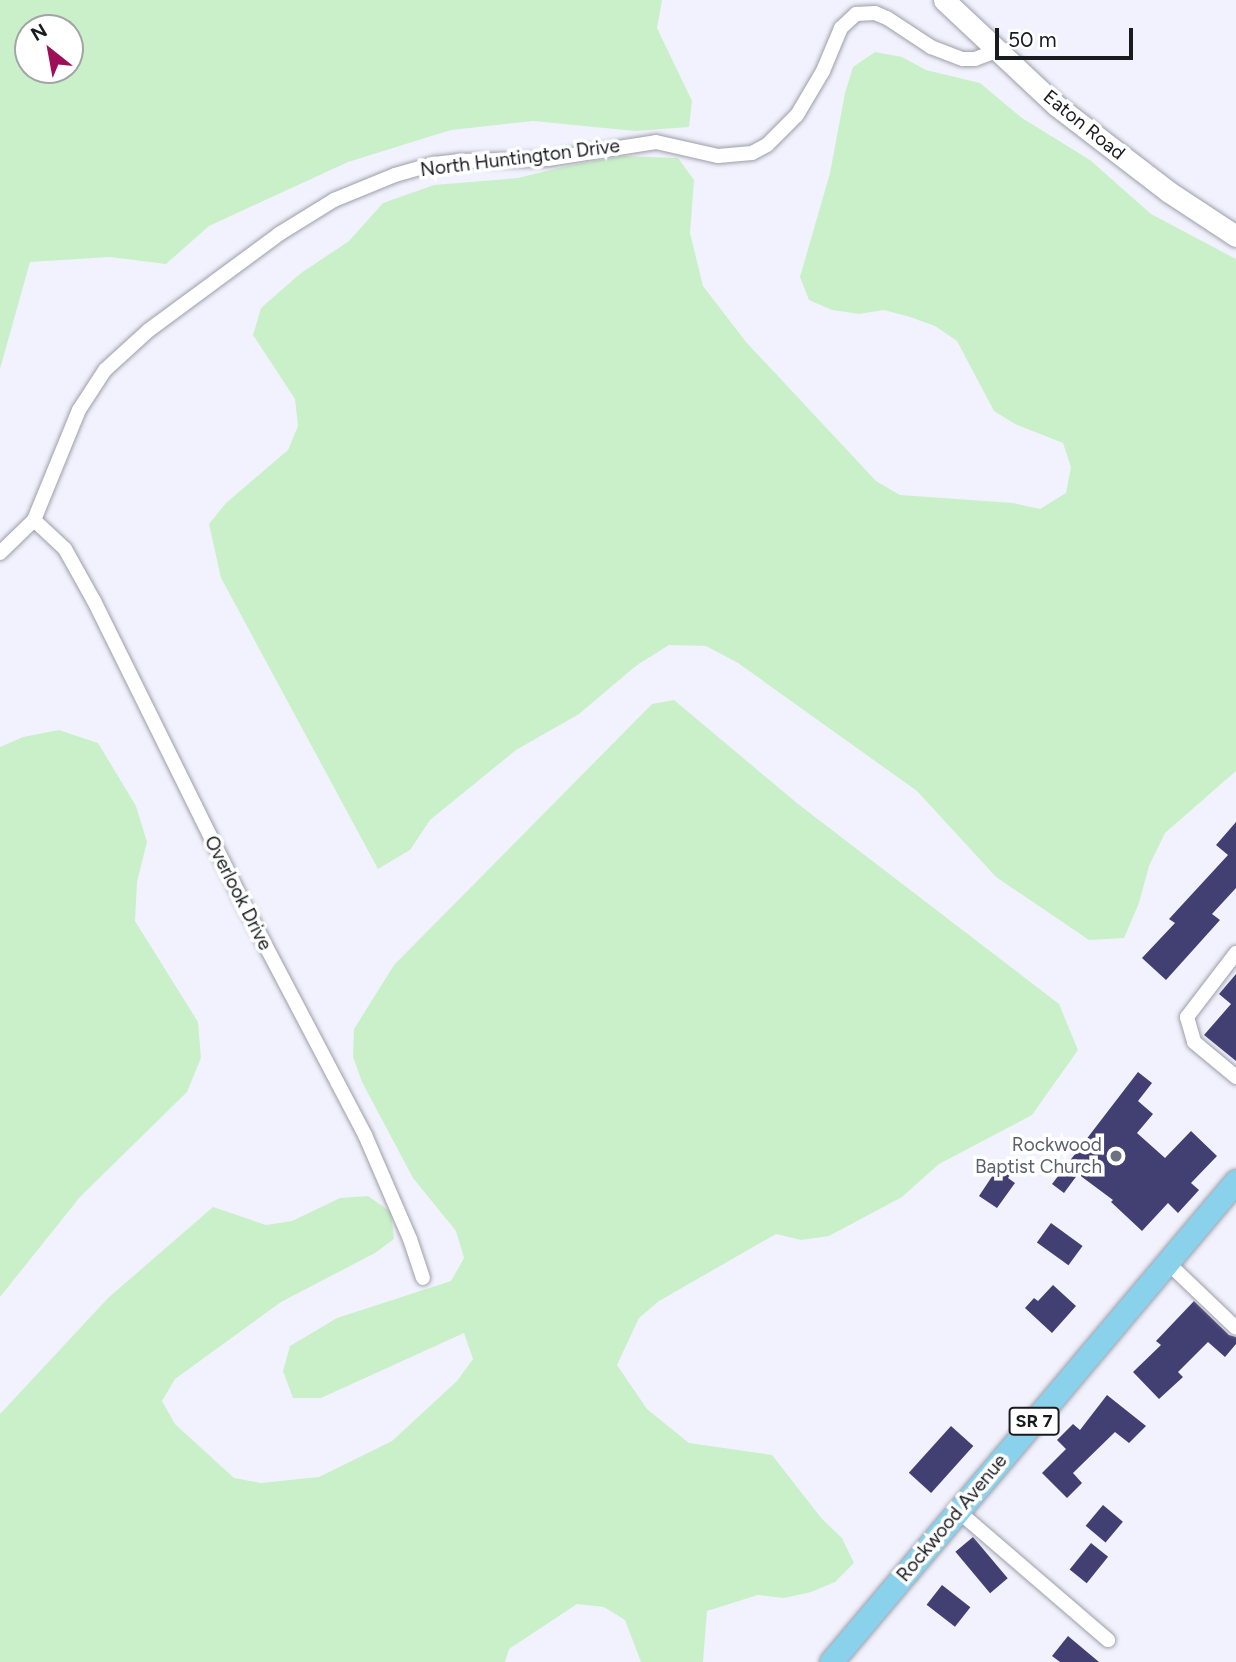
<!DOCTYPE html>
<style>
body{margin:0}
#map{position:relative;width:1236px;height:1662px;overflow:hidden;background:#f2f2fe;font-family:Figtree,sans-serif}
div>[style]{position:absolute}
[style*='--x']{left:calc(var(--x)*1px);top:calc(var(--y)*1px);width:calc(var(--w)*1px);rotate:calc(var(--a)*1deg)}
.green>*{inset:0;background:#caf0c9}
.building>*{inset:0;background:#424073;transform-origin:0 0}
.roads{filter:drop-shadow(0 0 2px #9e9ea9) drop-shadow(0 0 2px #9e9ea9)}
.street>*{height:14px;margin:-7px;padding:0 7px;transform-origin:7px;border-radius:7px;background:#fff}
.secondary>*{height:21px;margin:-10.5px;padding:0 10.5px;transform-origin:10.5px;border-radius:10.5px;background:#fff}
.primary>*{height:23px;margin:-11.5px;padding:0 11.5px;transform-origin:11.5px;border-radius:11.5px;background:#8ad1ec}
.dots>*{width:19px;height:19px;translate:-50% -50%;box-sizing:border-box;border:4px solid #fff;border-radius:50%}
span{translate:-50% -50%;white-space:nowrap;text-align:center;line-height:1.15;-webkit-text-stroke:7px #fff;paint-order:stroke}
.shield-label span{padding:2px 5px;background:#fff;border:2px solid;border-radius:5px;-webkit-text-stroke-width:0}
.shield-label{font-size:18px;color:#1a1b1f;font-weight:700}
.street-label{font-size:19px;color:#1a1b1f}
.worship-label{font-size:19px;color:#5b616d}
.right{translate:-100% -50%;text-align:right}
.north{position:absolute;left:14px;top:14px;width:70px;height:70px;box-sizing:border-box;background:#fff;border:2px solid #a3a4a5;border-radius:50%;rotate:329deg;font-size:19px;font-weight:700;line-height:28px;text-align:center;color:#1a1b1f}
.north::after{content:'';display:block;margin:auto;width:24px;height:32px;background:#9e0f5a;clip-path:polygon(50% 0,100% 100%,50% 72%,0 100%)}
.scale{position:absolute;left:995px;top:28px;width:138px;height:32px;box-sizing:border-box;border:4px solid #1a1b1f;border-top:0;padding-left:9px;font-size:21px;line-height:24px;white-space:nowrap;color:#1a1b1f;-webkit-text-stroke:5px #fff;paint-order:stroke}
</style>
<div id="map">
<div class="green">
<i style="clip-path:polygon(evenodd,0 0,662px 0,657px 28px,692px 101px,689px 127px,635px 131px,533px 121px,451px 130px,348px 162px,209px 226px,166px 264px,110px 257px,30px 262px,0 369px,0 0,28px 28px,70px 28px,70px 70px,28px 70px,28px 28px)"></i>
<i style="clip-path:polygon(875px 52px,902px 57px,926px 70px,980px 83px,1022px 118px,1090px 160px,1151px 214px,1236px 259px,1236px 771px,1165px 833px,1149px 866px,1139px 903px,1124px 938px,1089px 940px,996px 877px,917px 791px,738px 663px,706px 646px,669px 645px,637px 665px,579px 714px,516px 750px,430px 820px,410px 850px,378px 869px,221px 578px,209px 524px,226px 503px,288px 450px,298px 426px,295px 399px,253px 335px,261px 308px,301px 273px,349px 241px,383px 203px,434px 185px,518px 178px,571px 165px,624px 156px,678px 158px,694px 180px,690px 233px,703px 286px,746px 342px,876px 481px,900px 495px,1013px 503px,1040px 509px,1066px 493px,1071px 467px,1063px 443px,1015px 424px,994px 411px,957px 341px,935px 326px,910px 317px,884px 310px,859px 314px,832px 310px,809px 300px,800px 277px,830px 173px,845px 93px,853px 67px)"></i>
<i style="clip-path:polygon(674px 700px,798px 804px,1059px 1004px,1078px 1050px,1032px 1115px,939px 1164px,902px 1197px,829px 1236px,801px 1240px,776px 1234px,659px 1301px,639px 1318px,617px 1365px,647px 1409px,689px 1443px,772px 1455px,822px 1519px,842px 1538px,854px 1563px,835px 1582px,811px 1592px,784px 1598px,758px 1595px,707px 1611px,703px 1662px,641px 1662px,625px 1620px,604px 1607px,577px 1604px,509px 1649px,505px 1662px,0 1662px,0 1414px,108px 1298px,213px 1207px,266px 1225px,292px 1221px,340px 1198px,368px 1196px,391px 1212px,394px 1239px,375px 1253px,281px 1302px,175px 1379px,162px 1401px,175px 1424px,234px 1478px,261px 1483px,319px 1477px,392px 1441px,457px 1381px,473px 1359px,464px 1333px,321px 1398px,293px 1398px,283px 1371px,290px 1346px,337px 1318px,451px 1281px,464px 1258px,456px 1231px,413px 1178px,362px 1082px,353px 1057px,354px 1029px,394px 965px,652px 704px)"></i>
<i style="clip-path:polygon(59px 730px,98px 743px,136px 806px,147px 842px,137px 882px,135px 921px,198px 1022px,201px 1058px,187px 1092px,80px 1197px,0 1297px,0 747px,23px 737px)"></i>
</div>
<div class="building">
<i style="clip-path:polygon(1236px 822px,1236px 888px,1212px 914px,1220px 920px,1166px 980px,1142px 958px,1175px 923px,1169px 919px,1228px 855px,1216px 845px)"></i>
<i style="clip-path:polygon(1236px 974px,1236px 1061px,1204px 1035px,1231px 1004px,1219px 994px)"></i>
<i style="clip-path:polygon(1138px 1072px,1152px 1083px,1138px 1101px,1153px 1114px,1137px 1133px,1165px 1158px,1191px 1131px,1217px 1156px,1191px 1183px,1199px 1190px,1178px 1213px,1168px 1203px,1142px 1231px,1111px 1202px,1113px 1200px,1078px 1174px,1064px 1193px,1052px 1184px)"></i>
<i style="clip-path:polygon(1001px 1163px,1012px 1171px,1008px 1178px,1015px 1183px,997px 1208px,979px 1196px)"></i>
<i style="left:1051px;top:1223px;width:39px;height:24px;rotate:36deg"></i>
<i style="clip-path:polygon(1053px 1285px,1076px 1306px,1052px 1333px,1025px 1308px,1034px 1298px,1038px 1301px)"></i>
<i style="clip-path:polygon(1194px 1301px,1229px 1335px,1236px 1337px,1236px 1344px,1225px 1357px,1208px 1342px,1178px 1372px,1183px 1377px,1159px 1399px,1133px 1372px,1161px 1345px,1156px 1341px)"></i>
<i style="clip-path:polygon(1107px 1395px,1146px 1426px,1129px 1443px,1115px 1432px,1073px 1473px,1082px 1483px,1067px 1498px,1042px 1473px,1066px 1449px,1057px 1440px,1073px 1424px,1080px 1430px)"></i>
<i style="left:951px;top:1426px;width:30px;height:63px;rotate:42deg"></i>
<i style="left:1103px;top:1505px;width:26px;height:27px;rotate:40deg"></i>
<i style="left:973px;top:1537px;width:54px;height:23px;rotate:50deg"></i>
<i style="left:1091px;top:1543px;width:22px;height:34px;rotate:39deg"></i>
<i style="left:942px;top:1585px;width:36px;height:25px;rotate:38deg"></i>
<i style="clip-path:polygon(1068px 1636px,1099px 1662px,1060px 1662px,1052px 1656px)"></i>
</div>
<div class="roads">
<div class="street">
<i style="--x:34;--y:520;--w:42;--a:43.1"></i>
<i style="--x:65;--y:549;--w:60;--a:60.9"></i>
<i style="--x:94;--y:601;--w:330;--a:63.7"></i>
<i style="--x:240;--y:897;--w:269;--a:62.3"></i>
<i style="--x:365;--y:1135;--w:113;--a:66.6"></i>
<i style="--x:410;--y:1239;--w:41;--a:71.6"></i>
<i style="--x:0;--y:553;--w:47;--a:-44.1"></i>
<i style="--x:34;--y:520;--w:119;--a:-67.8"></i>
<i style="--x:79;--y:410;--w:48;--a:-57"></i>
<i style="--x:105;--y:370;--w:59;--a:-42.3"></i>
<i style="--x:149;--y:330;--w:162;--a:-36.4"></i>
<i style="--x:279;--y:234;--w:65;--a:-31.7"></i>
<i style="--x:334;--y:200;--w:66;--a:-22.3"></i>
<i style="--x:395;--y:175;--w:41;--a:-15.8"></i>
<i style="--x:434;--y:164;--w:26;--a:-7"></i>
<i style="--x:460;--y:161;--w:88;--a:-1.3"></i>
<i style="--x:548;--y:159;--w:109;--a:-8.9"></i>
<i style="--x:656;--y:142;--w:64;--a:12.7"></i>
<i style="--x:718;--y:156;--w:34;--a:-5"></i>
<i style="--x:752;--y:153;--w:17;--a:-28"></i>
<i style="--x:767;--y:145;--w:42;--a:-45"></i>
<i style="--x:797;--y:115;--w:51;--a:-59.4"></i>
<i style="--x:823;--y:71;--w:47;--a:-67.3"></i>
<i style="--x:841;--y:28;--w:21;--a:-43"></i>
<i style="--x:856;--y:14;--w:19;--a:-3"></i>
<i style="--x:875;--y:13;--w:13;--a:23"></i>
<i style="--x:887;--y:18;--w:53;--a:33.4"></i>
<i style="--x:931;--y:47;--w:34;--a:21"></i>
<i style="--x:963;--y:59;--w:12;--a:0"></i>
<i style="--x:975;--y:59;--w:22;--a:-21"></i>
<i style="--x:1236;--y:953;--w:81;--a:127.4"></i>
<i style="--x:1187;--y:1017;--w:26;--a:74"></i>
<i style="--x:1194;--y:1042;--w:55;--a:39.8"></i>
<i style="--x:1167;--y:1262;--w:95;--a:43.7"></i>
<i style="--x:958;--y:1511;--w:198;--a:40.7"></i>
</div>
<div class="secondary">
<i style="--x:944;--y:0;--w:155;--a:43.2"></i>
<i style="--x:1057;--y:106;--w:141;--a:37.5"></i>
<i style="--x:1169;--y:192;--w:80;--a:33.3"></i>
</div>
<div class="primary">
<i style="--x:831;--y:1662;--w:629;--a:-49.9"></i>
</div>
</div>
<div class="dots">
<i style="left:1116px;top:1156px;background:#6b7280"></i>
</div>
<div class="shield-label">
<span style="left:1034px;top:1421px">SR 7</span>
</div>
<div class="street-label">
<span style="left:1084px;top:125px;rotate:39deg">Eaton Road</span>
<span style="left:520px;top:158px;rotate:-7deg">North Huntington Drive</span>
<span style="left:238px;top:893px;rotate:63deg">Overlook Drive</span>
<span style="left:952px;top:1518px;rotate:-50deg">Rockwood Avenue</span>
</div>
<div class="worship-label">
<span class="right" style="left:1102px;top:1156px">Rockwood<br>Baptist Church</span>
</div>
<div class="north">N</div>
<div class="scale">50 m</div>
</div>
